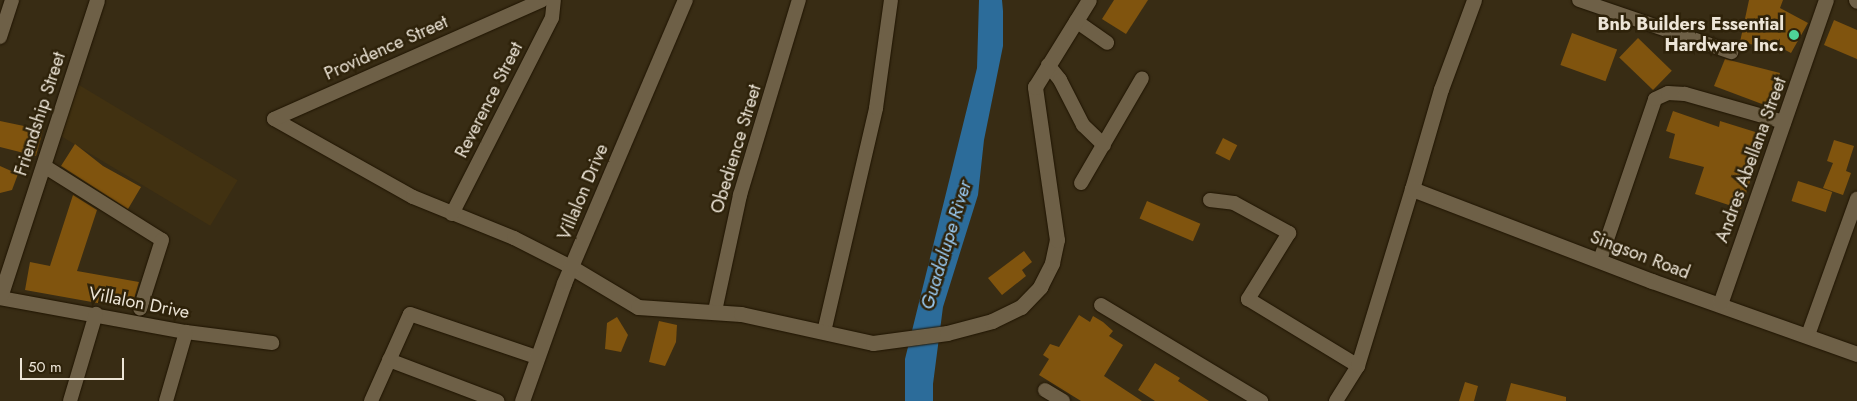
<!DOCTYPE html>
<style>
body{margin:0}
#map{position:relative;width:1857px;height:401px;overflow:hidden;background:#382c14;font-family:Jost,sans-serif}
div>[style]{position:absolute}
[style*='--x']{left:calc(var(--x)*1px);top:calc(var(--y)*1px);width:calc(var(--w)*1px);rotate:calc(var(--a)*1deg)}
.built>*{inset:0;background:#413111;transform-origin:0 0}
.water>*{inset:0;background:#2c6c9a}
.building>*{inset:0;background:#80540e;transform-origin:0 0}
.roads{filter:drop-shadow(0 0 1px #1f1400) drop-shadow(0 0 1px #1f1400)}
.street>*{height:14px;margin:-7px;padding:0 7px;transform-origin:7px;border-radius:7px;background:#6e6047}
.secondary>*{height:15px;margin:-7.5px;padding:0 7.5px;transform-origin:7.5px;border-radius:7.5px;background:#6e6047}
.dots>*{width:14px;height:14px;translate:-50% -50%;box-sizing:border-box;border:2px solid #2e220a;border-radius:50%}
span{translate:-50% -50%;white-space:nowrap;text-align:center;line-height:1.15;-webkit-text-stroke:5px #2e220a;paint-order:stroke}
.poi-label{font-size:18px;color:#ede5d7;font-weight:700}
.right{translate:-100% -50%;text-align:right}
.street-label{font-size:18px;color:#ede5d7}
.water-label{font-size:19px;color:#9ccdf6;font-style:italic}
.scale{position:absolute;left:20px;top:358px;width:104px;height:22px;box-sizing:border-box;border:2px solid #ede5d7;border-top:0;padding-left:6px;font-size:15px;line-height:18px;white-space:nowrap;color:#ede5d7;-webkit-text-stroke:4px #2e220a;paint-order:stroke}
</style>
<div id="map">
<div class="built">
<i style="left:79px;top:85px;width:185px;height:53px;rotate:31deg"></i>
</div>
<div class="water">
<i style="clip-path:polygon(979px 0,1002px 0,1003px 11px,1003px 46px,984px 140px,978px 195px,943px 307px,933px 384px,933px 401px,905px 401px,905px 359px,977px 68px)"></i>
</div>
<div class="building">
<i style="clip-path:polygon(1114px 0,1148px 0,1126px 34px,1102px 19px)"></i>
<i style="clip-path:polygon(1749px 0,1783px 0,1780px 8px,1808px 23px,1791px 53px,1770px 42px,1769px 48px,1740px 42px)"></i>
<i style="clip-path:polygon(1834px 20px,1857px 30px,1857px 59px,1824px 45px)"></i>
<i style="left:1572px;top:33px;width:48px;height:34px;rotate:20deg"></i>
<i style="left:1638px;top:38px;width:47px;height:27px;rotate:44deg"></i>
<i style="clip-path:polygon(1725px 59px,1780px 73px,1770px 107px,1714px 86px)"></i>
<i style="clip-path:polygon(1673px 111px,1719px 127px,1720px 121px,1765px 135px,1741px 209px,1695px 194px,1704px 167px,1669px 158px,1675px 134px,1666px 131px)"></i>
<i style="clip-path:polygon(0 121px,43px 130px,36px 156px,0 147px)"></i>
<i style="left:1223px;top:138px;width:16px;height:17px;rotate:27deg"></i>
<i style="clip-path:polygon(1834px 140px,1854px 146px,1846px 171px,1851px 173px,1843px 195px,1823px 188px,1833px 163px,1827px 161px)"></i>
<i style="clip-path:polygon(75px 144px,103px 166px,141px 187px,128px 209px,61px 166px)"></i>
<i style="clip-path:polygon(0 166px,18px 174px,12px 190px,0 193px)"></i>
<i style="left:1798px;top:181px;width:36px;height:21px;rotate:18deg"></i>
<i style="clip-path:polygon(73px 195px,97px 210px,77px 271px,139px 282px,131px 309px,25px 290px,30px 262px,50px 266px)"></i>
<i style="left:1147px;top:201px;width:58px;height:19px;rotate:23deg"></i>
<i style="clip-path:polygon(1024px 251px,1032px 262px,1022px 270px,1026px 276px,1002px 295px,988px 278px)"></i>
<i style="clip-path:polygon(1079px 315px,1090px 322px,1093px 316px,1103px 322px,1113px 331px,1109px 336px,1123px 345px,1104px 376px,1142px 401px,1081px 401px,1039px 375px,1049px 359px,1043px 355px,1050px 344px,1059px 347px)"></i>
<i style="clip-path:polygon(617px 317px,628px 335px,621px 352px,605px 349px,607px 323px)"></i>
<i style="clip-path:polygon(659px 321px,677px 325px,676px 342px,665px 366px,649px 362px)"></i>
<i style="clip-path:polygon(1155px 363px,1180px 378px,1178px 381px,1209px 401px,1155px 401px,1138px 390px)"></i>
<i style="clip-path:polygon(1465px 382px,1478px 386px,1474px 401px,1459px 401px)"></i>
<i style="clip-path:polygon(1511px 383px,1566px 397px,1566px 401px,1506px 401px)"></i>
</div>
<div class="roads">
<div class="street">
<i style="--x:1579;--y:0;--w:161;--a:18.9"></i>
<i style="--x:1076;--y:21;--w:38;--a:35"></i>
<i style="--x:0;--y:37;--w:39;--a:-72"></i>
<i style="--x:1048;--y:65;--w:19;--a:51"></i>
<i style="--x:1060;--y:80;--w:51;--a:62.9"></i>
<i style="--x:1083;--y:125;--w:29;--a:44"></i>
<i style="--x:274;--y:119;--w:159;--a:29.3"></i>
<i style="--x:413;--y:197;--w:109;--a:22.1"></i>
<i style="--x:514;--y:238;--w:64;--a:27"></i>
<i style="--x:274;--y:119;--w:293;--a:-23.9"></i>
<i style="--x:44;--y:166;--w:139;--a:32.1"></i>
<i style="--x:162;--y:240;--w:72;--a:107.7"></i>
<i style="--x:1081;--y:183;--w:121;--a:-59.8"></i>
<i style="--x:1210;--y:200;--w:24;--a:7"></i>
<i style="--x:1234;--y:203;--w:63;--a:28.6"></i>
<i style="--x:1289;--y:233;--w:78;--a:121.8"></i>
<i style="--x:1248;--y:299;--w:129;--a:31.3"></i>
<i style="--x:452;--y:214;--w:220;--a:-63"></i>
<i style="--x:552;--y:18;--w:18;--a:-84"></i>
<i style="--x:1600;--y:260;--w:170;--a:-71.1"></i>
<i style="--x:1655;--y:99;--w:14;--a:-25"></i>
<i style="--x:1668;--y:93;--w:17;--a:3"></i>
<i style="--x:1685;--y:94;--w:103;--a:15.8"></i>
<i style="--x:0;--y:298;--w:189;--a:10.4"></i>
<i style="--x:186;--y:332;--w:87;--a:7.3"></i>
<i style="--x:1101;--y:305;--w:187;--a:31"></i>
<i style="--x:715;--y:311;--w:119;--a:-77.8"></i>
<i style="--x:740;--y:195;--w:204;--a:-73.2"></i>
<i style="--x:824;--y:332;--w:230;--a:-76.9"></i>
<i style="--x:876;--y:108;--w:109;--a:-82.1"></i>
<i style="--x:1808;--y:335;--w:145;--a:-70.2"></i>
<i style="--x:389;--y:360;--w:116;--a:20.8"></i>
<i style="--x:1045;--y:390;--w:21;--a:31"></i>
<i style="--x:70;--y:401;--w:91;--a:-73.4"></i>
<i style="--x:166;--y:401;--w:72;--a:-73.8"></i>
<i style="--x:371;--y:401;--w:95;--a:-65.9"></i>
<i style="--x:410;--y:314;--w:133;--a:18.8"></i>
<i style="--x:1336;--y:401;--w:41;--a:-57.8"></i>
<i style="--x:1358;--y:366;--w:185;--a:-73"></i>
</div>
<div class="secondary">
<i style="--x:1474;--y:0;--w:95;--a:110.3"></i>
<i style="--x:1441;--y:89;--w:104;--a:106.2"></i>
<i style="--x:1412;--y:189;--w:257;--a:21"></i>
<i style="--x:1652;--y:281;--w:218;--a:19.6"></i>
<i style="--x:1856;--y:0;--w:1;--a:45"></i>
<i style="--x:571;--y:267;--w:78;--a:30.8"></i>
<i style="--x:638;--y:307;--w:103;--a:3.9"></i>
<i style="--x:741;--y:314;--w:135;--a:12.4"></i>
<i style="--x:873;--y:343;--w:75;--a:-7.7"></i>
<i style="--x:947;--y:333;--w:47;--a:-14.9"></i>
<i style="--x:992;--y:321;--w:32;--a:-26"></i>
<i style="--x:1021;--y:307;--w:28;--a:-46"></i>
<i style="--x:1040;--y:287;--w:27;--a:-63"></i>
<i style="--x:1052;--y:263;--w:24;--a:-78"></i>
<i style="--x:1057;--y:240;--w:155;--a:-98.2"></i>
<i style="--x:1035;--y:87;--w:102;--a:-58.2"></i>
<i style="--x:0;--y:297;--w:312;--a:-71.9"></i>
<i style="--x:1720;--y:304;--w:322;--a:-70.8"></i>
<i style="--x:522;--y:401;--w:125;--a:-70.4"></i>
<i style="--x:564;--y:283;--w:308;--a:-66.9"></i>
</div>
</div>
<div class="dots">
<i style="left:1794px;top:35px;background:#4ed399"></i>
</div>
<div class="poi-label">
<span class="right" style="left:1784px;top:35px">Bnb Builders Essential<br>Hardware Inc.</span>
</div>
<div class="street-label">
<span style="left:386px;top:48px;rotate:-24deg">Providence Street</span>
<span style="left:489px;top:100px;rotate:-63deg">Reverence Street</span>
<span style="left:40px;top:114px;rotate:-72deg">Friendship Street</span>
<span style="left:736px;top:149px;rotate:-73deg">Obedience Street</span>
<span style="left:1751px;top:160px;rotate:-70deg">Andres Abellana Street</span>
<span style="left:583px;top:192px;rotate:-67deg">Villalon Drive</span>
<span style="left:1640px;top:255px;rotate:21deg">Singson Road</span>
<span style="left:139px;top:303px;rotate:11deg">Villalon Drive</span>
</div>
<div class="water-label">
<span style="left:946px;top:245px;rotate:-73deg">Guadalupe River</span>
</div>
<div class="scale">50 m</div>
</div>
